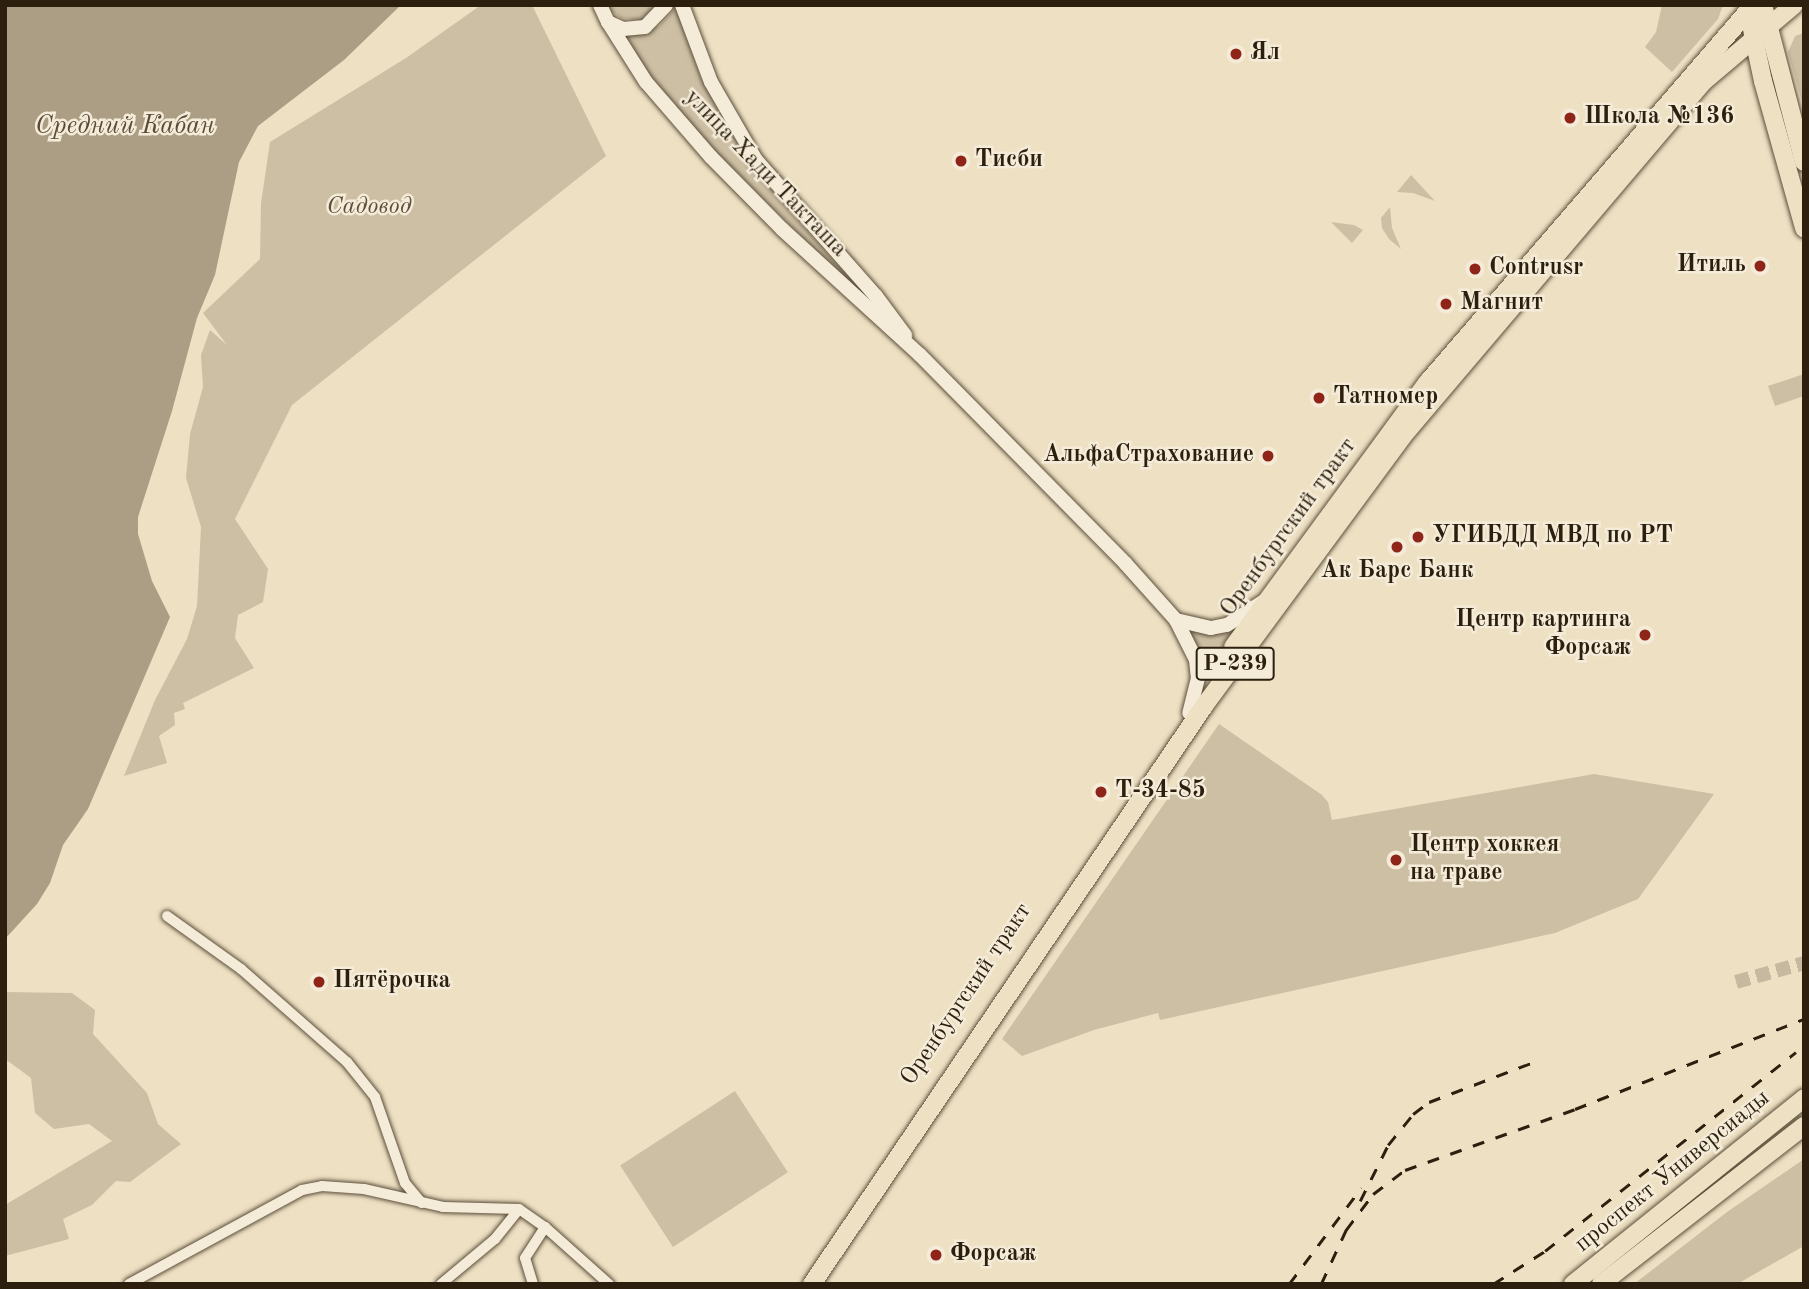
<!DOCTYPE html>
<meta charset="utf-8">
<style>
body{margin:0}
#map{position:relative;width:1809px;height:1289px;overflow:hidden;background:#eee0c3;font-family:"Old Standard TT",serif}
div>[style]{position:absolute}
[style*='--x']{left:calc(var(--x)*1px);top:calc(var(--y)*1px);width:calc(var(--w)*1px);rotate:calc(var(--a)*1deg)}
.green>*{inset:0;background:#cdbfa4;transform-origin:0 0}
.water>*{inset:0;background:#ac9e85}
.tertiary-tunnel>*{height:14px;margin-top:-7px;transform-origin:0;background:repeating-linear-gradient(90deg,#c7b99f 0 14px,transparent 0 21px)}
.roads{filter:drop-shadow(0 0 2px #5c4f3b) drop-shadow(0 0 2px #5c4f3b)}
.minor>*{height:10px;margin:-5px;padding:0 5px;transform-origin:5px;border-radius:5px;background:#f4ebd8}
.tertiary>*{height:14px;margin:-7px;padding:0 7px;transform-origin:7px;border-radius:7px;background:#f4ebd8}
.primary>*{height:18px;margin:-9px;padding:0 9px;transform-origin:9px;border-radius:9px;background:#eee0c3}
.rail>*{height:2.5px;margin-top:-1.25px;transform-origin:0;background:repeating-linear-gradient(90deg,#2c1f0e 0 12px,transparent 0 24px)}
.dots>*{width:19px;height:19px;translate:-50% -50%;box-sizing:border-box;border:4px solid #f4ebd8;border-radius:50%}
span{translate:-50% -50%;white-space:nowrap;text-align:center;line-height:1.15;-webkit-text-stroke:5px #f4ebd8;paint-order:stroke}
.shield-label span{padding:2px 5px;background:#f4ebd8;border:2px solid;border-radius:5px;-webkit-text-stroke-width:0}
.shield-label{font-size:23px;color:#2c1f0e;font-weight:700}
.poi-label{font-size:24px;color:#2c1f0e;font-weight:700}
.left{translate:0 -50%;text-align:left}
.right{translate:-100% -50%;text-align:right}
.street-label{font-size:24px;color:#2c1f0e}
.park-label{font-size:24px;color:#5c4f3b;font-style:italic}
.water-label{font-size:26px;color:#594b38;font-style:italic}
.frame{position:absolute;inset:0;border:7px solid #2c1f0e;pointer-events:none}
</style>
<div id="map">
<div class="green">
<i style="clip-path:polygon(481px 5px,532px 5px,606px 156px,292px 405px,235px 519px,268px 569px,263px 602px,238px 615px,235px 638px,254px 668px,183px 703px,185px 709px,174px 713px,175px 725px,159px 736px,167px 763px,124px 776px,155px 700px,187px 639px,197px 606px,201px 527px,186px 478px,190px 434px,203px 387px,201px 355px,210px 330px,227px 345px,203px 313px,260px 259px,261px 203px,270px 142px,406px 58px)"></i>
<i style="clip-path:polygon(608px 5px,664px 5px,650px 17px,641px 20px,622px 18px,610px 11px)"></i>
<i style="clip-path:polygon(1662px 5px,1723px 5px,1718px 19px,1672px 72px,1645px 47px,1656px 32px)"></i>
<i style="clip-path:polygon(676px 8px,701px 78px,747px 157px,794px 217px,901px 335px,715px 151px,650px 77px,621px 32px,632px 36px,641px 34px,659px 26px)"></i>
<i style="clip-path:polygon(1804px 33px,1804px 109px,1788px 52px,1795px 36px)"></i>
<i style="clip-path:polygon(1411px 175px,1435px 201px,1413px 193px,1397px 192px)"></i>
<i style="clip-path:polygon(1390px 207px,1392px 228px,1401px 249px,1389px 239px,1382px 228px,1381px 218px)"></i>
<i style="clip-path:polygon(1331px 222px,1354px 225px,1363px 230px,1352px 243px)"></i>
<i style="clip-path:polygon(1804px 374px,1804px 396px,1775px 406px,1768px 386px)"></i>
<i style="clip-path:polygon(1245px 618px,1203px 681px,1202px 658px,1181px 625px)"></i>
<i style="clip-path:polygon(1219px 724px,1322px 795px,1328px 802px,1332px 820px,1594px 774px,1714px 794px,1638px 899px,1555px 933px,1160px 1020px,1158px 1013px,1094px 1030px,1022px 1056px,1002px 1039px)"></i>
<i style="clip-path:polygon(5px 992px,72px 993px,95px 1010px,93px 1034px,147px 1093px,158px 1124px,181px 1144px,130px 1182px,116px 1181px,92px 1205px,63px 1219px,69px 1239px,5px 1256px,5px 1205px,112px 1141px,89px 1124px,54px 1129px,35px 1113px,31px 1078px,5px 1059px)"></i>
<i style="left:735px;top:1091px;width:97px;height:137px;rotate:57deg"></i>
<i style="clip-path:polygon(1804px 1159px,1804px 1246px,1737px 1284px,1634px 1284px,1727px 1212px)"></i>
</div>
<div class="water">
<i style="clip-path:polygon(5px 5px,401px 5px,344px 60px,258px 126px,239px 162px,215px 275px,197px 318px,172px 411px,138px 517px,138px 534px,152px 581px,170px 617px,88px 809px,63px 845px,50px 883px,37px 904px,5px 939px)"></i>
</div>
<div class="tertiary-tunnel">
<i style="--x:1736;--y:982;--w:71;--a:-15.6"></i>
</div>
<div class="roads">
<div class="minor">
<i style="--x:167;--y:916;--w:91;--a:35.6"></i>
<i style="--x:241;--y:969;--w:141;--a:41.3"></i>
<i style="--x:347;--y:1062;--w:45;--a:51.3"></i>
<i style="--x:375;--y:1097;--w:91;--a:70.8"></i>
<i style="--x:405;--y:1183;--w:26;--a:50"></i>
<i style="--x:129;--y:1284;--w:197;--a:-28.5"></i>
<i style="--x:302;--y:1190;--w:20;--a:-11"></i>
<i style="--x:322;--y:1186;--w:42;--a:4.1"></i>
<i style="--x:364;--y:1189;--w:81;--a:12.8"></i>
<i style="--x:443;--y:1207;--w:76;--a:1.5"></i>
<i style="--x:519;--y:1209;--w:32;--a:35"></i>
<i style="--x:545;--y:1227;--w:86;--a:41.7"></i>
<i style="--x:441;--y:1284;--w:70;--a:-39.8"></i>
<i style="--x:495;--y:1239;--w:38;--a:-51"></i>
<i style="--x:533;--y:1284;--w:27;--a:-107"></i>
<i style="--x:525;--y:1258;--w:37;--a:-57"></i>
</div>
<div class="tertiary">
<i style="--x:600;--y:5;--w:19;--a:65"></i>
<i style="--x:608;--y:22;--w:71;--a:57.7"></i>
<i style="--x:646;--y:82;--w:99;--a:49.1"></i>
<i style="--x:711;--y:157;--w:101;--a:45.4"></i>
<i style="--x:782;--y:229;--w:187;--a:42.4"></i>
<i style="--x:920;--y:355;--w:292;--a:45.4"></i>
<i style="--x:1125;--y:563;--w:76;--a:48.2"></i>
<i style="--x:1176;--y:620;--w:45;--a:63.4"></i>
<i style="--x:1196;--y:660;--w:18;--a:84"></i>
<i style="--x:1198;--y:678;--w:36;--a:104"></i>
<i style="--x:682;--y:5;--w:82;--a:69.4"></i>
<i style="--x:711;--y:82;--w:90;--a:60"></i>
<i style="--x:756;--y:160;--w:181;--a:48.6"></i>
<i style="--x:876;--y:296;--w:49;--a:53.4"></i>
<i style="--x:608;--y:22;--w:17;--a:25"></i>
<i style="--x:623;--y:29;--w:22;--a:-5"></i>
<i style="--x:645;--y:27;--w:30;--a:-46"></i>
<i style="--x:1176;--y:620;--w:36;--a:13"></i>
<i style="--x:1211;--y:628;--w:16;--a:-11"></i>
<i style="--x:1227;--y:625;--w:44;--a:-33"></i>
</div>
<div class="primary">
<i style="--x:1763;--y:5;--w:162;--a:75.4"></i>
<i style="--x:1748;--y:10;--w:73;--a:78.1"></i>
<i style="--x:1763;--y:81;--w:153;--a:74.4"></i>
<i style="--x:1233;--y:647;--w:328;--a:-53.7"></i>
<i style="--x:1427;--y:383;--w:499;--a:-49.2"></i>
<i style="--x:812;--y:1284;--w:698;--a:-55.85"></i>
<i style="--x:1204;--y:706;--w:342;--a:-53.6"></i>
<i style="--x:1407;--y:431;--w:459;--a:-49.7"></i>
<i style="--x:1704;--y:81;--w:118;--a:-40.2"></i>
<i style="--x:1573;--y:1284;--w:297;--a:-38.8"></i>
<i style="--x:1601;--y:1284;--w:257;--a:-37.9"></i>
</div>
</div>
<div class="rail">
<i style="--x:1360;--y:1201;--w:63;--a:-63.4"></i>
<i style="--x:1388;--y:1145;--w:40;--a:-51"></i>
<i style="--x:1413;--y:1114;--w:20;--a:-37"></i>
<i style="--x:1429;--y:1102;--w:118;--a:-20.9"></i>
<i style="--x:1289;--y:1284;--w:120;--a:-53.1"></i>
<i style="--x:1321;--y:1284;--w:60;--a:-65.2"></i>
<i style="--x:1346;--y:1230;--w:45;--a:-53.1"></i>
<i style="--x:1373;--y:1194;--w:40;--a:-37"></i>
<i style="--x:1405;--y:1170;--w:181;--a:-19.7"></i>
<i style="--x:1575;--y:1109;--w:246;--a:-21.5"></i>
<i style="--x:1493;--y:1284;--w:62;--a:-32.4"></i>
<i style="--x:1545;--y:1251;--w:320;--a:-38.4"></i>
</div>
<div class="dots">
<i style="left:1236px;top:54px;background:#8f2418"></i>
<i style="left:1570px;top:118px;background:#8f2418"></i>
<i style="left:961px;top:161px;background:#8f2418"></i>
<i style="left:1760px;top:266px;background:#8f2418"></i>
<i style="left:1475px;top:269px;background:#8f2418"></i>
<i style="left:1446px;top:304px;background:#8f2418"></i>
<i style="left:1319px;top:398px;background:#8f2418"></i>
<i style="left:1268px;top:456px;background:#8f2418"></i>
<i style="left:1418px;top:537px;background:#8f2418"></i>
<i style="left:1397px;top:547px;background:#8f2418"></i>
<i style="left:1645px;top:635px;background:#8f2418"></i>
<i style="left:1101px;top:792px;background:#8f2418"></i>
<i style="left:1396px;top:860px;background:#8f2418"></i>
<i style="left:319px;top:982px;background:#8f2418"></i>
<i style="left:936px;top:1255px;background:#8f2418"></i>
</div>
<div class="shield-label">
<span style="left:1235px;top:664px">Р-239</span>
</div>
<div class="poi-label">
<span class="left" style="left:1250px;top:54px">Ял</span>
<span class="left" style="left:1584px;top:118px">Школа №136</span>
<span class="left" style="left:975px;top:161px">Тисби</span>
<span class="right" style="left:1746px;top:266px">Итиль</span>
<span class="left" style="left:1489px;top:269px">Contrusr</span>
<span class="left" style="left:1460px;top:304px">Магнит</span>
<span class="left" style="left:1333px;top:398px">Татномер</span>
<span class="right" style="left:1254px;top:456px">АльфаСтрахование</span>
<span class="left" style="left:1432px;top:537px">УГИБДД МВД по РТ</span>
<span style="left:1397px;top:572px">Ак Барс Банк</span>
<span class="right" style="left:1631px;top:635px">Центр картинга<br>Форсаж</span>
<span class="left" style="left:1115px;top:792px">T-34-85</span>
<span class="left" style="left:1410px;top:860px">Центр хоккея<br>на траве</span>
<span class="left" style="left:333px;top:982px">Пятёрочка</span>
<span class="left" style="left:950px;top:1255px">Форсаж</span>
</div>
<div class="street-label">
<span style="left:765px;top:174px;rotate:46deg">улица Хади Такташа</span>
<span style="left:1289px;top:528px;rotate:-54deg">Оренбургский тракт</span>
<span style="left:967px;top:995px;rotate:-56deg">Оренбургский тракт</span>
<span style="left:1673px;top:1172px;rotate:-39deg">проспект Универсиады</span>
</div>
<div class="park-label">
<span style="left:369px;top:208px">Садовод</span>
</div>
<div class="water-label">
<span style="left:125px;top:127px">Средний Кабан</span>
</div>
<div class="frame"></div>
</div>
